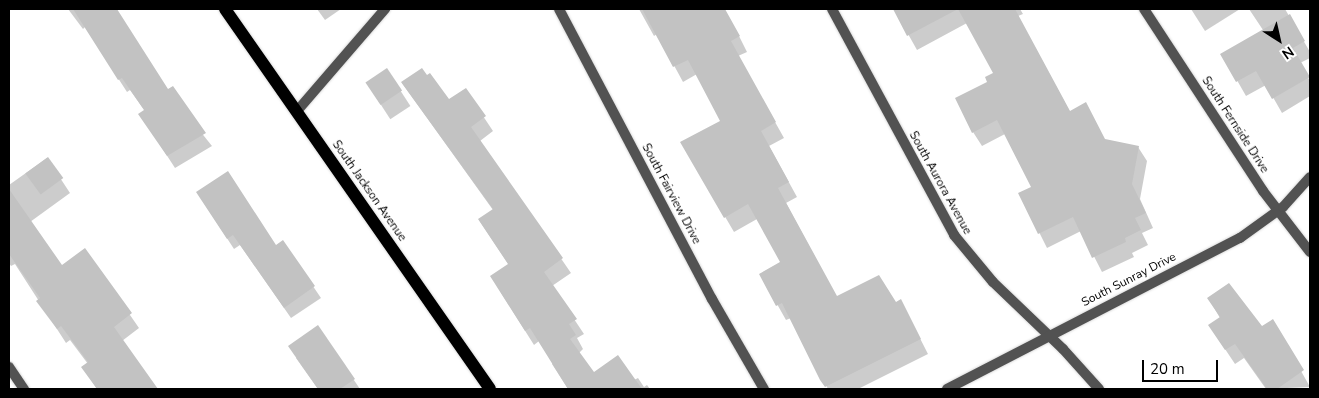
<!DOCTYPE html>
<style>
body{margin:0}
#map{position:relative;width:1319px;height:398px;overflow:hidden;background:#fff;font-family:"Nunito Sans",sans-serif}
div>[style]{position:absolute}
[style*='--x']{left:calc(var(--x)*1px);top:calc(var(--y)*1px);width:calc(var(--w)*1px);rotate:calc(var(--a)*1deg)}
.shadow>*{inset:0;background:#0003;transform-origin:0 0}
.building>*{inset:0;background:#c2c2c2;transform-origin:0 0}
.roads{filter:drop-shadow(0 0 1px #dbdbdb) drop-shadow(0 0 1px #dbdbdb)}
.minor>*{height:10px;margin:-5px;padding:0 5px;transform-origin:5px;border-radius:5px;background:#525252}
.primary>*{height:12px;margin:-6px;padding:0 6px;transform-origin:6px;border-radius:6px;background:#000}
span{translate:-50% -50%;white-space:nowrap;text-align:center;line-height:1.15;-webkit-text-stroke:4.5px #fff;paint-order:stroke}
.street-label{font-size:12px;color:#000}
.frame{position:absolute;inset:0;border:10px solid #000;pointer-events:none}
.north{position:absolute;left:1254px;top:15px;width:50px;height:50px;-webkit-text-stroke:4px #fff;paint-order:stroke;rotate:145deg;font-size:14px;font-weight:700;line-height:20px;text-align:center;color:#000}
.north::after{content:'';display:block;margin:auto;width:18px;height:22px;background:#000;clip-path:polygon(50% 0,100% 100%,50% 72%,0 100%)}
.scale{position:absolute;left:1142px;top:360px;width:76px;height:22px;box-sizing:border-box;border:2px solid #000;border-top:0;padding-left:6px;font-size:15px;line-height:18px;white-space:nowrap;color:#000;-webkit-text-stroke:4px #fff;paint-order:stroke}
</style>
<div id="map">
<div class="shadow">
<i style="clip-path:polygon(68px 9px,115px 9px,168px 91px,212px 146px,175px 168px,140px 114px,145px 111px,130px 90px,127px 92px,85px 27px,83px 29px)"></i>
<i style="clip-path:polygon(317px 9px,341px 9px,325px 20px)"></i>
<i style="clip-path:polygon(639px 9px,704px 9px,708px 17px,738px 34px,747px 52px,738px 56px,784px 138px,769px 146px,797px 197px,786px 203px,837px 298px,895px 304px,901px 301px,928px 354px,858px 389px,828px 389px,791px 318px,786px 320px,760px 274px,781px 262px,757px 219px,734px 232px,682px 143px,722px 121px,697px 74px,683px 82px,657px 34px,654px 36px)"></i>
<i style="clip-path:polygon(894px 9px,1020px 9px,1023px 14px,1018px 16px,1070px 112px,1105px 141px,1138px 147px,1147px 161px,1140px 199px,1153px 228px,1142px 233px,1148px 245px,1132px 253px,1134px 257px,1102px 272px,1081px 231px,1047px 248px,1020px 194px,1033px 188px,1005px 134px,982px 146px,973px 132px,989px 82px,995px 74px,967px 23px,917px 50px)"></i>
<i style="clip-path:polygon(1191px 9px,1240px 9px,1205px 31px)"></i>
<i style="clip-path:polygon(1249px 9px,1285px 9px,1310px 52px,1310px 58px,1300px 63px,1310px 81px,1310px 96px,1282px 113px,1266px 85px,1246px 96px,1222px 54px,1263px 30px)"></i>
<i style="left:387px;top:70px;width:43px;height:24px;rotate:57deg"></i>
<i style="clip-path:polygon(402px 83px,449px 101px,465px 89px,493px 131px,480px 141px,571px 273px,552px 286px,584px 334px,577px 338px,583px 349px,579px 353px,593px 374px,634px 380px,638px 378px,644px 387px,647px 385px,650px 389px,568px 389px,552px 364px,554px 362px,539px 341px,534px 345px,500px 291px,509px 265px,479px 220px,493px 210px)"></i>
<i style="clip-path:polygon(47px 158px,70px 193px,30px 222px,62px 267px,85px 250px,139px 328px,122px 341px,157px 389px,97px 389px,83px 367px,88px 364px,70px 340px,66px 343px,15px 264px,11px 266px,9px 263px,9px 185px)"></i>
<i style="clip-path:polygon(204px 203px,275px 247px,283px 242px,321px 298px,291px 318px,240px 245px,234px 249px)"></i>
<i style="clip-path:polygon(1209px 299px,1262px 328px,1273px 321px,1310px 387px,1266px 389px,1244px 358px,1235px 364px,1209px 325px,1220px 318px)"></i>
<i style="clip-path:polygon(318px 327px,360px 389px,318px 389px,296px 358px)"></i>
</div>
<div class="building">
<i style="clip-path:polygon(73px 9px,117px 9px,168px 89px,173px 86px,206px 133px,167px 156px,138px 114px,144px 110px,122px 78px,118px 80px)"></i>
<i style="clip-path:polygon(642px 9px,725px 9px,740px 36px,731px 41px,776px 122px,761px 131px,789px 182px,778px 188px,837px 296px,879px 275px,896px 302px,901px 299px,921px 339px,825px 387px,820px 380px,782px 303px,776px 306px,759px 274px,780px 262px,748px 204px,724px 218px,680px 142px,720px 121px,688px 60px,673px 67px)"></i>
<i style="clip-path:polygon(893px 9px,1015px 9px,1070px 111px,1086px 102px,1105px 139px,1139px 146px,1132px 184px,1146px 213px,1135px 218px,1141px 230px,1125px 238px,1126px 242px,1092px 258px,1073px 217px,1038px 234px,1018px 193px,1031px 187px,997px 120px,972px 133px,955px 98px,987px 82px,985px 77px,993px 73px,958px 9px,907px 36px)"></i>
<i style="clip-path:polygon(1290px 14px,1305px 41px,1293px 48px,1310px 77px,1272px 99px,1256px 71px,1236px 82px,1220px 54px)"></i>
<i style="left:387px;top:68px;width:27px;height:26px;rotate:56deg"></i>
<i style="clip-path:polygon(422px 68px,427px 75px,430px 73px,449px 99px,466px 88px,486px 116px,471px 127px,563px 258px,544px 272px,577px 319px,569px 324px,576px 335px,570px 339px,594px 372px,618px 355px,642px 389px,568px 389px,530px 328px,525px 331px,490px 276px,508px 264px,478px 219px,493px 209px,401px 82px)"></i>
<i style="left:48px;top:157px;width:26px;height:28px;rotate:54deg"></i>
<i style="clip-path:polygon(228px 171px,276px 245px,283px 240px,315px 286px,284px 308px,233px 235px,227px 239px,196px 192px)"></i>
<i style="clip-path:polygon(9px 189px,62px 265px,85px 248px,132px 313px,114px 327px,158px 389px,97px 389px,81px 367px,88px 362px,61px 326px,57px 329px,36px 301px,40px 298px,9px 254px)"></i>
<i style="clip-path:polygon(1229px 283px,1262px 326px,1273px 319px,1304px 370px,1277px 389px,1267px 389px,1235px 344px,1225px 350px,1208px 325px,1220px 317px,1207px 298px)"></i>
<i style="clip-path:polygon(318px 325px,355px 379px,340px 389px,318px 389px,288px 346px)"></i>
</div>
<div class="roads">
<div class="minor">
<i style="--x:559;--y:9;--w:328;--a:62.2"></i>
<i style="--x:712;--y:299;--w:104;--a:60"></i>
<i style="--x:832;--y:9;--w:257;--a:61.6"></i>
<i style="--x:954;--y:235;--w:61;--a:50.3"></i>
<i style="--x:993;--y:282;--w:97;--a:43.7"></i>
<i style="--x:1063;--y:349;--w:54;--a:48"></i>
<i style="--x:1144;--y:9;--w:217;--a:56.8"></i>
<i style="--x:1263;--y:191;--w:77;--a:52.4"></i>
<i style="--x:297;--y:111;--w:135;--a:-49.2"></i>
<i style="--x:9;--y:367;--w:27;--a:56"></i>
<i style="--x:947;--y:389;--w:330;--a:-27.3"></i>
<i style="--x:1240;--y:238;--w:53;--a:-35.8"></i>
<i style="--x:1283;--y:207;--w:40;--a:-48"></i>
</div>
<div class="primary">
<i style="--x:225;--y:9;--w:463;--a:55.1"></i>
</div>
</div>
<div class="street-label">
<span style="left:1235px;top:125px;rotate:57deg">South Fernside Drive</span>
<span style="left:940px;top:183px;rotate:61deg">South Aurora Avenue</span>
<span style="left:369px;top:191px;rotate:55deg">South Jackson Avenue</span>
<span style="left:671px;top:194px;rotate:62deg">South Fairview Drive</span>
<span style="left:1129px;top:280px;rotate:-27deg">South Sunray Drive</span>
</div>
<div class="frame"></div>
<div class="north">N</div>
<div class="scale">20 m</div>
</div>
